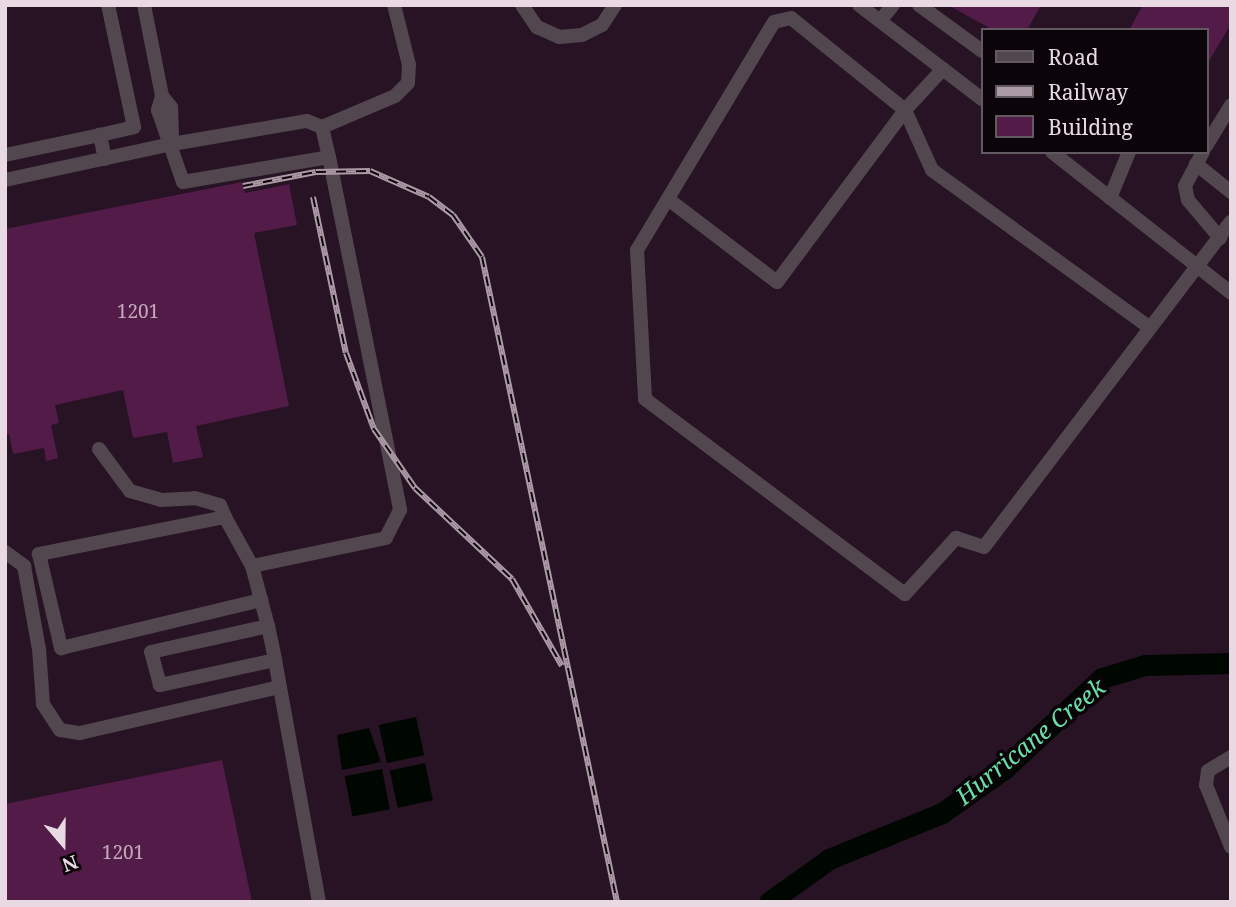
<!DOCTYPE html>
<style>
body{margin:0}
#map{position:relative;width:1236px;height:907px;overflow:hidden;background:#271323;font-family:"Noto Serif",serif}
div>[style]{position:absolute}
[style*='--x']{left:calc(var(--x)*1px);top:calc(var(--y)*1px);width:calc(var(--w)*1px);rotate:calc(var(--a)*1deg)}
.water>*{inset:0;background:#000701;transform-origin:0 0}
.river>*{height:21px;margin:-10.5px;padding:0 10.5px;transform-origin:10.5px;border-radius:10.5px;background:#000701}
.building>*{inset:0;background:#531b48}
.minor>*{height:14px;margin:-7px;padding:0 7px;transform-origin:7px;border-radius:7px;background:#52474f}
.rail>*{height:6px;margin-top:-3px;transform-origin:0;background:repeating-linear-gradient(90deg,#0b0409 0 10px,#ac9ba7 0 20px);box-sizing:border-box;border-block:2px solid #ac9ba7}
span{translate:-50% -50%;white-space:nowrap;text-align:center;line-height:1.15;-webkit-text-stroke:7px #0b0409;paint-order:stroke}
.number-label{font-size:19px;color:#c3aabc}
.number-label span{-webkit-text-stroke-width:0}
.water-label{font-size:24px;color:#69dea7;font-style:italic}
.frame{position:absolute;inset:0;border:7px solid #e8d9e3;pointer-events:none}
.legend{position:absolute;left:981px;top:28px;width:228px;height:126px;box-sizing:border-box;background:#0b0409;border:2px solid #635960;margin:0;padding:9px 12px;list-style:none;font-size:21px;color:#e8d9e3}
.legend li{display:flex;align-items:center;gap:14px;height:35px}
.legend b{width:35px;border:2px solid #635960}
.north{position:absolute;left:28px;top:809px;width:70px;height:70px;-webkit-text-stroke:5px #0b0409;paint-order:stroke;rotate:160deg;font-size:19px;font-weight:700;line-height:28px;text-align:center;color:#e8d9e3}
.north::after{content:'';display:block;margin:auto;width:24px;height:32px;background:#e8d9e3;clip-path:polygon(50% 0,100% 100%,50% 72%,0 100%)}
</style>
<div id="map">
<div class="water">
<i style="left:416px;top:717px;width:39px;height:38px;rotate:78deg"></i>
<i style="clip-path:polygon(369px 728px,381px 762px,342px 770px,337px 735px)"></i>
<i style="left:425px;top:763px;width:38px;height:36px;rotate:78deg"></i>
<i style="left:382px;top:769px;width:41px;height:38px;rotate:79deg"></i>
</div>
<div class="river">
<i style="--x:769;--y:902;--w:74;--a:-35.6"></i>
<i style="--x:829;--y:859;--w:122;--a:-22.2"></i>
<i style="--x:942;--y:813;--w:76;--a:-35.4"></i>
<i style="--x:1004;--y:769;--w:134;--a:-42.9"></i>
<i style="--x:1102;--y:678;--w:45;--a:-16.8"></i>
<i style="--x:1145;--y:665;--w:86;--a:-1.3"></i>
</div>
<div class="building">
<i style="clip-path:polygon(948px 5px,1041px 5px,1027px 30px,993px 30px)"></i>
<i style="clip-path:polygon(1143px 5px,1231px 5px,1231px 24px,1206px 66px,1206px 30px,1129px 30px)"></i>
<i style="clip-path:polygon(242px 182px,245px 193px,289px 184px,297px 225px,254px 233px,289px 406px,196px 426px,203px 457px,173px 463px,167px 432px,133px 438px,123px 390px,55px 405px,59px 423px,51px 425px,58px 458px,46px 461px,44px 448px,13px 454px,9px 434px,5px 435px,5px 229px)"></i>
<i style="clip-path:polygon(222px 760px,252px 902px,5px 902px,5px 804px)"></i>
</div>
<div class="minor">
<i style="--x:144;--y:5;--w:93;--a:78.8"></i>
<i style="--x:162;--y:96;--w:14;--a:51"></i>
<i style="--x:171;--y:107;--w:37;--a:88"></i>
<i style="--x:522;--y:5;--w:27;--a:56"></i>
<i style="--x:537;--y:27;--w:24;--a:24"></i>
<i style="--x:559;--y:37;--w:23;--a:-5"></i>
<i style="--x:582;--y:35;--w:22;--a:-27"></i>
<i style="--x:602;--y:25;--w:24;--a:-57"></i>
<i style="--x:859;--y:5;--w:155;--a:37.4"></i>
<i style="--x:919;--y:5;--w:78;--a:36.1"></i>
<i style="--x:880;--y:21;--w:21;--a:-51"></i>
<i style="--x:943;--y:69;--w:56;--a:132.8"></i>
<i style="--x:905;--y:110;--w:146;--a:-141.1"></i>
<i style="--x:791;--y:18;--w:17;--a:167"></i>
<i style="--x:774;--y:22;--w:266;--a:121"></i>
<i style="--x:637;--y:250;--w:149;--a:86.9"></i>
<i style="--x:645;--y:399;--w:325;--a:36.9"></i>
<i style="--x:905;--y:594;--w:76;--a:-47.7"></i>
<i style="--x:956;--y:538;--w:29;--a:18"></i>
<i style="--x:984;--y:547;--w:408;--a:-52.8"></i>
<i style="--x:162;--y:96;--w:15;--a:106"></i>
<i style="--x:158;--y:110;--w:76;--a:70.9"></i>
<i style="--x:183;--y:182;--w:148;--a:-9.7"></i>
<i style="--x:329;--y:157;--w:360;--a:78.6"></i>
<i style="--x:400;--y:510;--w:31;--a:117"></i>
<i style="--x:386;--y:538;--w:137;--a:168.2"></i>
<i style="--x:252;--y:566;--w:62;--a:75.1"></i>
<i style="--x:268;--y:626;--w:35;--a:78"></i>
<i style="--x:275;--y:660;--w:118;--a:167.7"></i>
<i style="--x:160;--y:685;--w:34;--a:-105"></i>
<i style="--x:151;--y:652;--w:120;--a:-12.5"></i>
<i style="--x:322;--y:127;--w:79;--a:-23"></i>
<i style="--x:395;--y:96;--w:18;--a:-45"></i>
<i style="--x:408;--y:83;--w:18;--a:-87"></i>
<i style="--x:409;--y:65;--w:62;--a:-104"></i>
<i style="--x:1206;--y:146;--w:48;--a:-58.6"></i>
<i style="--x:1052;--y:152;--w:228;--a:38.2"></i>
<i style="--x:1203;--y:152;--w:38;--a:118"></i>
<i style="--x:1185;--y:186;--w:14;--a:78"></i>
<i style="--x:1188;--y:200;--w:50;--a:49.9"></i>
<i style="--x:5;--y:155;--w:97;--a:-11.9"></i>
<i style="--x:105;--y:159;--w:25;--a:-102"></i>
<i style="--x:100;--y:135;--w:35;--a:-13"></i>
<i style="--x:134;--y:127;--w:125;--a:-102"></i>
<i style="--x:1196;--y:164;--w:45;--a:38.7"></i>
<i style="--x:5;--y:180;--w:171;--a:-12.2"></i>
<i style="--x:172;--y:144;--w:137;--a:-9.7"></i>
<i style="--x:307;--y:121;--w:16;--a:22"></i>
<i style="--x:322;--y:127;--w:31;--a:77"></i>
<i style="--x:1110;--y:198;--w:50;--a:-67.6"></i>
<i style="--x:668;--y:199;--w:137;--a:37.3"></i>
<i style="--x:777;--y:282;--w:214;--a:-53.3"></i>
<i style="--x:905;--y:110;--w:66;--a:65.8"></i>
<i style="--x:932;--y:170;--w:268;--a:35.9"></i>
<i style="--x:99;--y:449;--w:52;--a:53.6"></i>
<i style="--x:130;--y:491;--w:32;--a:16"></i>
<i style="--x:161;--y:500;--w:34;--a:-3"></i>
<i style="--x:195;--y:498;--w:26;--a:16"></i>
<i style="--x:220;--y:505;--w:13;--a:67"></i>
<i style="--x:5;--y:552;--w:24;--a:36"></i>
<i style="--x:24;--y:566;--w:84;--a:79.8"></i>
<i style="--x:39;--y:649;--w:55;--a:85.8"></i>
<i style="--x:43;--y:704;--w:31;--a:57"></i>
<i style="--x:60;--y:730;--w:20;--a:9"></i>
<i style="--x:80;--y:733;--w:205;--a:-13"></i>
<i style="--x:252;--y:566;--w:56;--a:-118.9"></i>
<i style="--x:225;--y:517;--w:190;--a:168.7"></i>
<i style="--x:39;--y:554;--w:97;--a:76.8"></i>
<i style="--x:61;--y:648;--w:206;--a:-13.5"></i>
<i style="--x:275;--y:660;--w:246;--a:79.7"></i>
<i style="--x:1231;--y:757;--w:27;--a:149"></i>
<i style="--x:1208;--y:771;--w:14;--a:98"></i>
<i style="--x:1206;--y:785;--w:67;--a:68"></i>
</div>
<div class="rail">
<i style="--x:243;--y:186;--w:74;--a:-10.9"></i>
<i style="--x:316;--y:172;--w:54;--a:-1.1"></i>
<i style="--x:370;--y:171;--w:64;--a:23.8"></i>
<i style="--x:429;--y:197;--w:30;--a:37"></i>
<i style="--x:453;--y:215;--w:51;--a:55.4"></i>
<i style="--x:482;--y:257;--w:659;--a:78.18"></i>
<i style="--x:313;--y:197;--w:159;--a:78.1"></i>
<i style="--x:346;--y:353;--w:81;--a:69.8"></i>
<i style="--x:374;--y:429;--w:72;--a:55.2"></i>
<i style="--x:415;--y:488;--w:133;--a:43.2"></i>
<i style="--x:512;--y:579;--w:100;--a:60.1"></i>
</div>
<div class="number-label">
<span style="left:138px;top:312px">1201</span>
<span style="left:123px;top:853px">1201</span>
</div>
<div class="water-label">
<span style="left:1030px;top:741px;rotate:-39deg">Hurricane Creek</span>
</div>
<div class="frame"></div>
<ul class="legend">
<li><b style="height:9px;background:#52474f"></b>Road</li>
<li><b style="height:9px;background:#ac9ba7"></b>Railway</li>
<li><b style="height:19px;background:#531b48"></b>Building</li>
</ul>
<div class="north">N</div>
</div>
